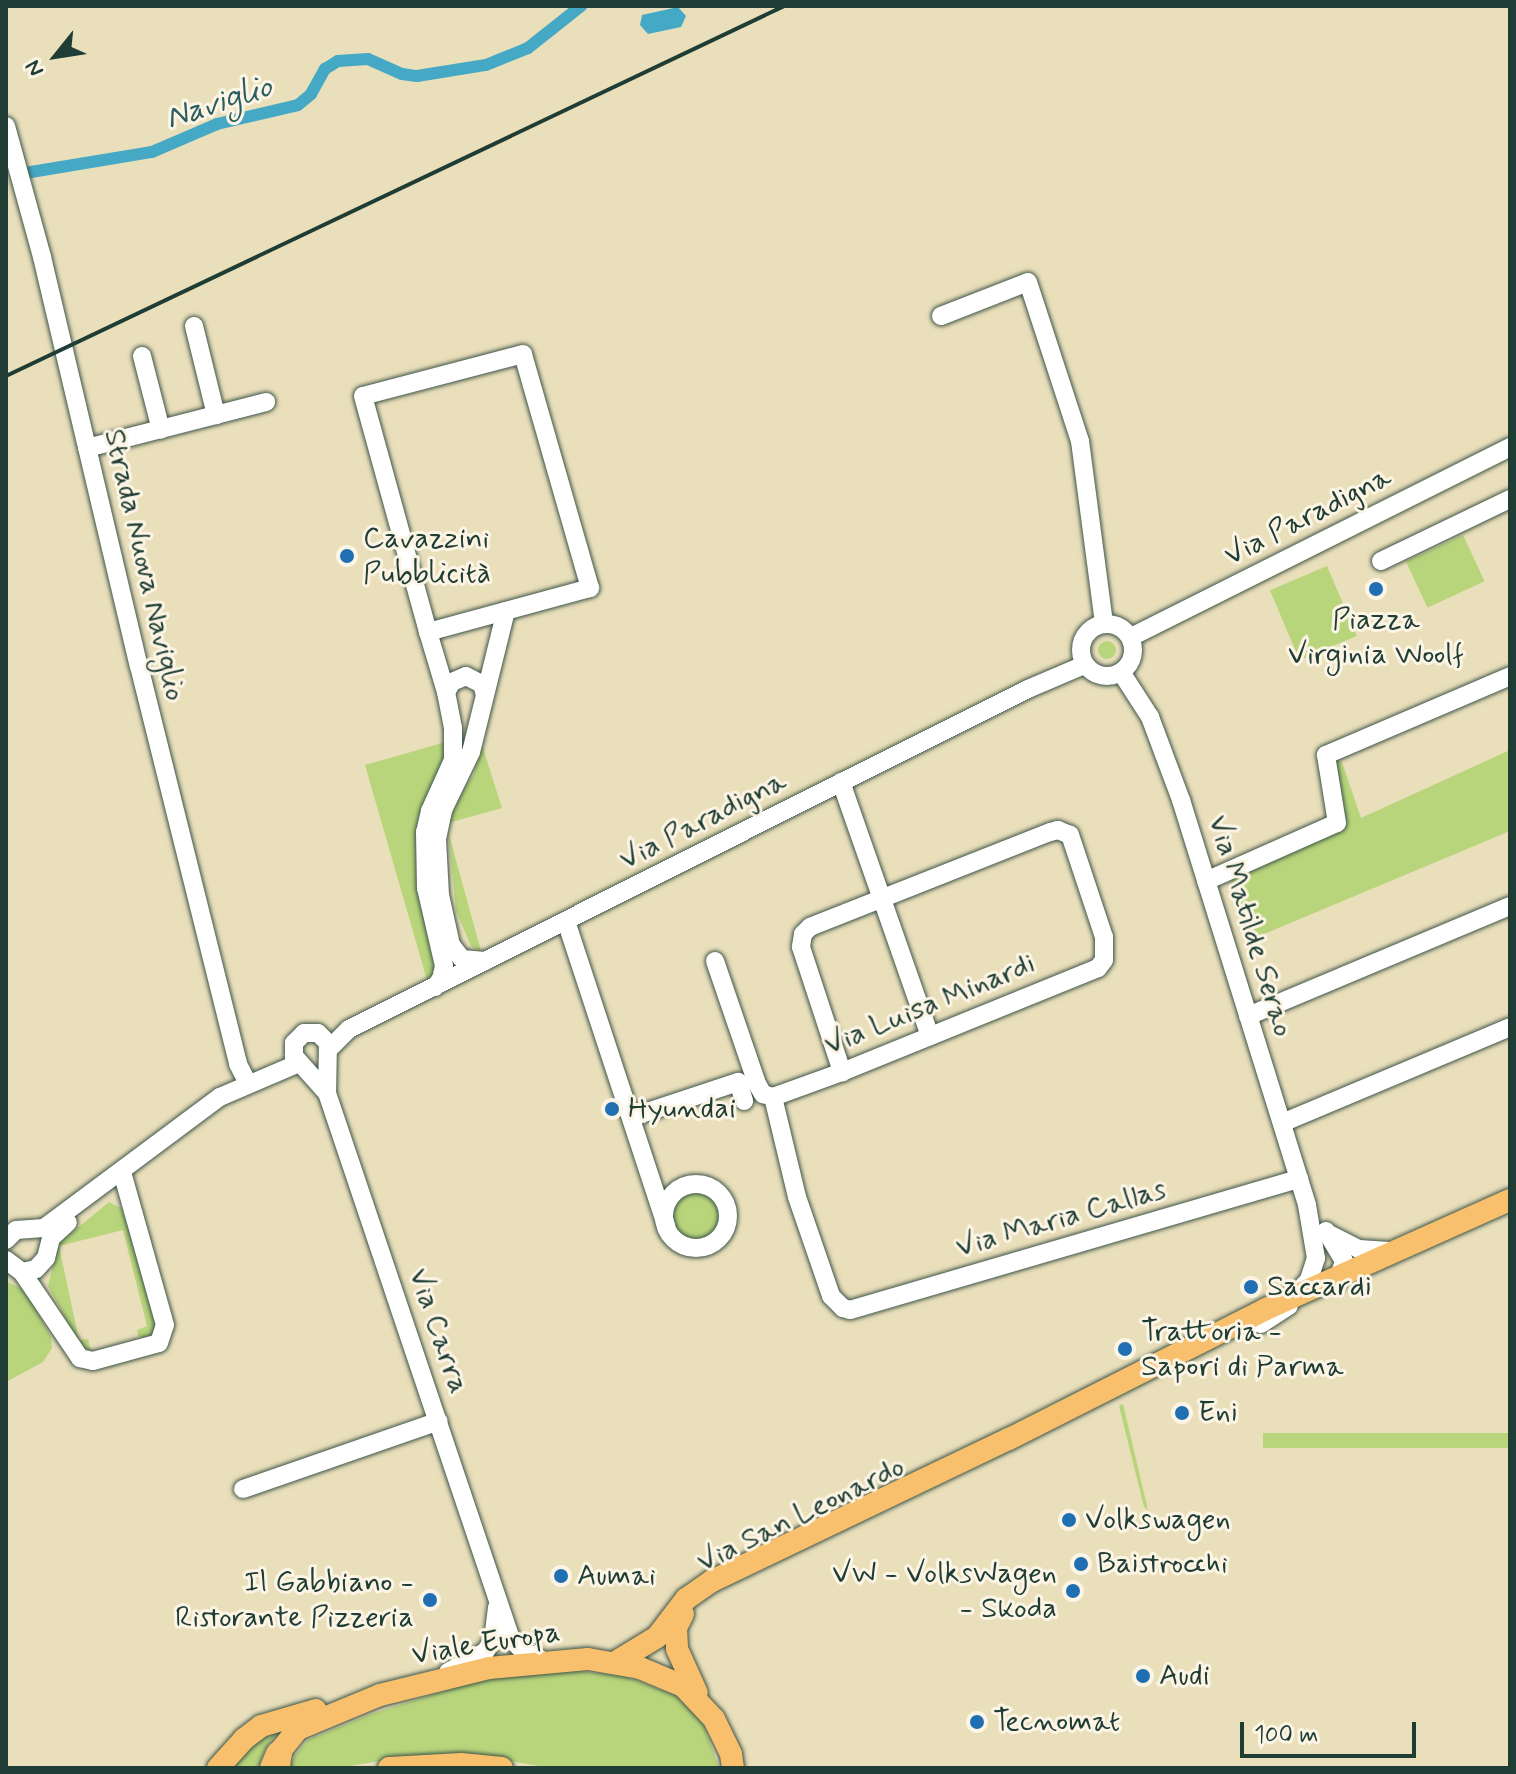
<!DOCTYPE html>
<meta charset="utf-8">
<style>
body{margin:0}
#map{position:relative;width:1516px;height:1774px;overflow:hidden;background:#eadfbb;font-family:Mynerve,sans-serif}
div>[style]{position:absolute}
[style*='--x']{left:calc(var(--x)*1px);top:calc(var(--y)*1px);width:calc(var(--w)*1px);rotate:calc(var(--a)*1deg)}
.green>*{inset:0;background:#b8d57b;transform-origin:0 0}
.round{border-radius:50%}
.water>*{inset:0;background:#45a8c5}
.canal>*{height:12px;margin:-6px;padding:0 6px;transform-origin:6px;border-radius:6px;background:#45a8c5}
.roads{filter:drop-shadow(0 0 2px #3d5548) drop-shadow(0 0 2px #3d5548)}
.minor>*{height:18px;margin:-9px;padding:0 9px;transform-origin:9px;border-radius:9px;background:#fff}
.minor>.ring{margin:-9px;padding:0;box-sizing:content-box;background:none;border:18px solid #fff;border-radius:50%}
.major>*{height:22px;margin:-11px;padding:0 11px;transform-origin:11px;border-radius:11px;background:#f8bf6c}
.highway>*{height:26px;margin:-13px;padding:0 13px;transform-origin:13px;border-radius:13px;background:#f8bf6c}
.rail>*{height:4px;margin:-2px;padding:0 2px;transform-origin:2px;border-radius:2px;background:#1f3d34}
.dots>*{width:22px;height:22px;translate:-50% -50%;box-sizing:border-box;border:4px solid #fcf5e5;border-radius:50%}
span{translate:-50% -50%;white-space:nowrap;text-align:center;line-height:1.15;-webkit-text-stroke:6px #fcf5e5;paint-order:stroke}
.street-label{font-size:30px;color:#1f3d34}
.poi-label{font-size:30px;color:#1f3d34}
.left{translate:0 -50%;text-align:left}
.right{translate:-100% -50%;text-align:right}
.water-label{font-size:32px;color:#2a5d60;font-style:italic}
.frame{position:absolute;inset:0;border:8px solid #1f3d34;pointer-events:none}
.north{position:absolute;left:16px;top:16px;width:80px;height:80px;-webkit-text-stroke:6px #fcf5e5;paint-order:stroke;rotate:240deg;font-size:22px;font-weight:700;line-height:32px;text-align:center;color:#1f3d34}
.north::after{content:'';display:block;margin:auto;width:28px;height:36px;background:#1f3d34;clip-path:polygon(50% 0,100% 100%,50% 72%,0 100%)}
.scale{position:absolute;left:1240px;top:1722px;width:176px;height:36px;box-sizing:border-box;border:4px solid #1f3d34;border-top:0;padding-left:10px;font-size:24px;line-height:28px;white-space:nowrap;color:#1f3d34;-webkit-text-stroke:6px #fcf5e5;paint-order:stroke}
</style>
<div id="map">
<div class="green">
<i style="left:1463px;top:535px;width:51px;height:63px;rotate:65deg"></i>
<i style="left:1327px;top:566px;width:76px;height:62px;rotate:67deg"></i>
<i class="round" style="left:1098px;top:641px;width:18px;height:18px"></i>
<i style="clip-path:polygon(446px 742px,445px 760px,418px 817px,416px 852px,425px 923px,438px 974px,427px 980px,365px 765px)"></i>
<i style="clip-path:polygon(482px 745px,502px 808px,448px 823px,459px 795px,473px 776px)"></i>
<i style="clip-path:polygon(1510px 750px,1510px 831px,1250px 940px,1229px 876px,1343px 826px,1331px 760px,1342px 762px,1361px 818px)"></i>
<i style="clip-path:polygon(448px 831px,481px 951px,471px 946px,456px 911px)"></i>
<i class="round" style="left:671px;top:1190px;width:52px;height:52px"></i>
<i style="clip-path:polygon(109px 1202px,121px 1208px,161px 1317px,150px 1339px,138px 1336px,137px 1330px,147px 1326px,123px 1230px,59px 1246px,79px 1340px,88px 1339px,91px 1351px,81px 1347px,48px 1286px,58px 1244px)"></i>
<i style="clip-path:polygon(7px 1282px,25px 1290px,51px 1337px,52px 1348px,43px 1362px,6px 1382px)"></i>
<i style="clip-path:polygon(1123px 1404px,1148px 1510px,1144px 1507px,1119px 1406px)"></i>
<i style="left:1510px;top:1433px;width:15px;height:247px;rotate:90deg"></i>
<i style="clip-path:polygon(568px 1670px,624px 1676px,677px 1696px,704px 1725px,719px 1768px,551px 1768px,485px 1757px,392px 1759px,338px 1768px,290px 1768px,295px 1755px,308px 1740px,371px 1714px,477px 1681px)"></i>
<i style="clip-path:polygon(278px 1731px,264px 1750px,259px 1768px,226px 1768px,249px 1744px)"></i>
</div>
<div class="water">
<i style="clip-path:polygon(678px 7px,686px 16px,681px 27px,648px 34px,640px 25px,642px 15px)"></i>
</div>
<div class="canal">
<i style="--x:25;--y:173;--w:129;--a:-9.4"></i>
<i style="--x:152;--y:152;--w:71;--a:-23.3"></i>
<i style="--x:217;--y:124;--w:83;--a:-13.2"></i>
<i style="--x:298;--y:105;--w:17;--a:-40"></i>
<i style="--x:311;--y:94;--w:29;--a:-61"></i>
<i style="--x:325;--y:69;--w:15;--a:-32"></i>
<i style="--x:338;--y:61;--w:30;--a:-4"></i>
<i style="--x:368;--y:59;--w:37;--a:24"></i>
<i style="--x:402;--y:74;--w:15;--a:8"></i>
<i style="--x:417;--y:76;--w:70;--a:-9.1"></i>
<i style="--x:486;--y:65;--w:45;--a:-22"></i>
<i style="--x:528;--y:48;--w:68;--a:-38.4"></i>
</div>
<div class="roads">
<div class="minor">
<i style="--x:6;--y:126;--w:136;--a:74.6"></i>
<i style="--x:42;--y:257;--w:420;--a:76.7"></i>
<i style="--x:139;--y:666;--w:410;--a:76"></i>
<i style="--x:238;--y:1064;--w:22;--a:63"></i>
<i style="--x:941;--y:316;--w:93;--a:-21.3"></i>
<i style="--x:1028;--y:282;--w:167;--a:71.9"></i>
<i style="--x:1080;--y:441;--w:184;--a:82.5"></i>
<i style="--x:194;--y:326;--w:92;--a:76.1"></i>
<i style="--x:142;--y:356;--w:76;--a:75.6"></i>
<i style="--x:87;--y:448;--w:185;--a:-14.4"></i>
<i style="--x:1381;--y:561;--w:143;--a:-25.7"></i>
<i class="ring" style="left:1081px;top:624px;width:34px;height:34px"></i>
<i style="--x:428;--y:632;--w:168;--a:-15.2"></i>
<i style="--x:590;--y:588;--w:243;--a:-106"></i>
<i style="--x:523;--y:354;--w:165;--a:165.3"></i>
<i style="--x:363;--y:396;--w:245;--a:74.6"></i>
<i style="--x:428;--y:632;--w:63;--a:73.3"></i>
<i style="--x:446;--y:692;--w:37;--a:79"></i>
<i style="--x:453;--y:728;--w:32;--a:90"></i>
<i style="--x:453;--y:760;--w:56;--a:114.3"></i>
<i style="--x:430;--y:811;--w:22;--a:103"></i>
<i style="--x:425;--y:832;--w:56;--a:89"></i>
<i style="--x:426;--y:888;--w:80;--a:77"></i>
<i style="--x:444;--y:966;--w:13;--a:103"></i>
<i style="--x:441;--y:979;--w:10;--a:127"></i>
<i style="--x:1131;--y:637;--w:424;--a:-26.6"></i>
<i style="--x:1121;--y:672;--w:54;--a:57.2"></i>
<i style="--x:1150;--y:717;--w:89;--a:69.5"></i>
<i style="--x:1181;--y:800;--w:424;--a:72.7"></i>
<i style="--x:1307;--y:1205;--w:54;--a:80.4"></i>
<i style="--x:1316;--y:1258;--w:23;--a:108"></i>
<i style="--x:1309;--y:1280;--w:21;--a:133"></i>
<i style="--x:446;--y:692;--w:12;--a:-59"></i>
<i style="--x:452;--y:682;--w:15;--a:-23"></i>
<i style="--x:466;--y:676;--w:18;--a:27"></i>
<i style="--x:482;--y:684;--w:11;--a:75"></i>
<i style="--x:841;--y:782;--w:269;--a:70.7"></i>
<i style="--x:1206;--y:881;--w:143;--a:-23.9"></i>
<i style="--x:1337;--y:823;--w:69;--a:-99.2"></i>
<i style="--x:1326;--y:755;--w:200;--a:-23.2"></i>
<i style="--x:566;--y:921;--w:321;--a:71.8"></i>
<i style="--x:485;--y:961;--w:23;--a:-175"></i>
<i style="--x:462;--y:959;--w:18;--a:-128"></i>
<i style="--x:451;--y:945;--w:51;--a:-102.4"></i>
<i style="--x:440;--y:895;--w:56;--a:-93.1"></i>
<i style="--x:437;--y:839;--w:30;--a:-78"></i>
<i style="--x:443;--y:810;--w:64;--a:-64.2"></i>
<i style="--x:471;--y:752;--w:145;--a:-76.1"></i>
<i style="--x:715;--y:961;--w:130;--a:71.1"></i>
<i style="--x:757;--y:1084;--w:12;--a:59"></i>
<i style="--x:763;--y:1094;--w:10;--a:17"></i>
<i style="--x:773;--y:1097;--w:103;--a:76.5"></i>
<i style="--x:797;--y:1197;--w:105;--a:71"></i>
<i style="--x:831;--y:1296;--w:17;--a:45"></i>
<i style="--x:843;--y:1308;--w:7;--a:16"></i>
<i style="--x:850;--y:1310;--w:468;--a:-16.3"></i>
<i style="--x:1248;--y:1016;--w:284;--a:-22.8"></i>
<i style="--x:329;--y:1049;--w:28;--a:-45"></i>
<i style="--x:349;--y:1029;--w:759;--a:-26.6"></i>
<i style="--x:1028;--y:689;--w:61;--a:-23.2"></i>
<i style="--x:327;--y:1093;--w:50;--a:-131.7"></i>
<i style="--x:294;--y:1056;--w:13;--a:-90"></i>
<i style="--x:294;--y:1043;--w:14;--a:-45"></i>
<i style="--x:304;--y:1033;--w:14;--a:0"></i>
<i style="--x:318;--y:1033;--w:14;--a:45"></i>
<i style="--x:328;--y:1043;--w:50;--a:91.1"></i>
<i style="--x:327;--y:1093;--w:576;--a:71.38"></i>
<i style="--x:511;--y:1639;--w:16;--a:45"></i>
<i style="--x:522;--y:1650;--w:25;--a:27"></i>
<i style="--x:773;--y:1097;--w:73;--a:-19.9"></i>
<i style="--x:842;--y:1072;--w:276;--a:-22.1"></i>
<i style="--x:1098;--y:968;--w:10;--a:-53"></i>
<i style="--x:1104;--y:960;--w:23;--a:-90"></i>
<i style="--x:1104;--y:937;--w:108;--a:-108.4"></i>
<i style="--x:1070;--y:835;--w:13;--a:-157"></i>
<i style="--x:1058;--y:830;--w:8;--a:166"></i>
<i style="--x:1050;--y:832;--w:258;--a:158.4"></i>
<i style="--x:810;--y:927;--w:10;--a:135"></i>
<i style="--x:803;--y:934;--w:13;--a:99"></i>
<i style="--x:801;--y:947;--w:132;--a:71.8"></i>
<i style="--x:632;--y:1117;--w:112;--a:-18.3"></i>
<i style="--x:738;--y:1082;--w:20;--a:72"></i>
<i style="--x:1282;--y:1123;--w:247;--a:-22.8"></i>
<i class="ring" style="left:664px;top:1184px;width:46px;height:46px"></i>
<i style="--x:1326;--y:1231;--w:35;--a:59"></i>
<i style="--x:1344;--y:1261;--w:23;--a:108"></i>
<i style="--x:1331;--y:1235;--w:31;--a:27"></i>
<i style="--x:1359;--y:1249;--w:30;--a:4"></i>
<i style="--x:6;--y:1240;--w:14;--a:-45"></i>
<i style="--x:16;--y:1230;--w:28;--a:-4"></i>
<i style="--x:44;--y:1228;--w:219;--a:-36.7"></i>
<i style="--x:220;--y:1097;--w:86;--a:-23.3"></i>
<i style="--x:6;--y:1260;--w:20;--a:37"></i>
<i style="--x:22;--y:1272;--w:14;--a:-12"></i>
<i style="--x:36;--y:1269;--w:15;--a:-48"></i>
<i style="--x:46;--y:1258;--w:21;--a:-76"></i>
<i style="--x:51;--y:1238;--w:23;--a:-43"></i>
<i style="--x:22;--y:1272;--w:104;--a:56"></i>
<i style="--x:80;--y:1358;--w:13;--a:13"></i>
<i style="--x:93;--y:1361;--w:68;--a:-15.3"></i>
<i style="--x:159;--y:1343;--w:19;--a:-72"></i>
<i style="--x:165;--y:1325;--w:159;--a:-105.7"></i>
<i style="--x:1261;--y:1324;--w:33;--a:-33"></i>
<i style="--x:243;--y:1489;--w:207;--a:-19.1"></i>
<i style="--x:448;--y:1672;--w:42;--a:-28.4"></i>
<i style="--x:485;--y:1652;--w:14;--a:-56"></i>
<i style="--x:493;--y:1640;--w:33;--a:-83"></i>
</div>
<div class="major">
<i style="--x:683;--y:1614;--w:16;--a:117"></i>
<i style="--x:676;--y:1628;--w:21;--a:87"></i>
<i style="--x:677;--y:1649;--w:48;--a:65.6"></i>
<i style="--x:616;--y:1662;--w:48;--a:-31.4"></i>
<i style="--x:657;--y:1637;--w:48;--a:-52.7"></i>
<i style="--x:686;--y:1599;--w:32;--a:-35"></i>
<i style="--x:712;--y:1581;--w:329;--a:-25.6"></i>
<i style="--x:1009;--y:1439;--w:288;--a:-26.8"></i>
<i style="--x:1266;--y:1309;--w:267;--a:-24.1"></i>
<i style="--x:218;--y:1768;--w:39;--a:-48"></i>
<i style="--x:244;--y:1739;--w:21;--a:-37"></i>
<i style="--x:261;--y:1726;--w:57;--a:-16.2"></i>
<i style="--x:279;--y:1768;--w:18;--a:-84"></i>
<i style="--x:281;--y:1750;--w:27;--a:-51"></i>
<i style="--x:298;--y:1729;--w:89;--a:-22.5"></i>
<i style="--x:380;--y:1695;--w:112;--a:-13.9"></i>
<i style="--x:489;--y:1668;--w:99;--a:-5.2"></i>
<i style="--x:588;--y:1659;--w:53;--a:9.8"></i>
<i style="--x:640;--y:1668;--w:47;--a:22.7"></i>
<i style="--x:683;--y:1686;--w:45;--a:46.8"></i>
<i style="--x:714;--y:1719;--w:39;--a:64"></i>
<i style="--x:731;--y:1754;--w:14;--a:82"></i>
<i style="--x:389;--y:1768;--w:72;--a:-3.2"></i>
<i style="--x:461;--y:1764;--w:41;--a:5.6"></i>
</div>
<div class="highway">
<i style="--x:273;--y:1768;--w:15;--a:-67"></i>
</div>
</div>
<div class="rail">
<i style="--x:6;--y:376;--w:862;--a:-25.43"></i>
</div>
<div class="dots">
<i style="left:347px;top:556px;background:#1f6fb2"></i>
<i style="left:1376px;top:589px;background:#1f6fb2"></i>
<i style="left:612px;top:1109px;background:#1f6fb2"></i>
<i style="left:1251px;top:1287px;background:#1f6fb2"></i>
<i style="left:1125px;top:1349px;background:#1f6fb2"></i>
<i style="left:1182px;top:1413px;background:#1f6fb2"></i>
<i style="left:1069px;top:1520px;background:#1f6fb2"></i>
<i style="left:1081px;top:1564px;background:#1f6fb2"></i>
<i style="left:561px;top:1576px;background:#1f6fb2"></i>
<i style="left:1073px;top:1591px;background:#1f6fb2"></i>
<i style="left:430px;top:1600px;background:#1f6fb2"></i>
<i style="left:1143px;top:1676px;background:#1f6fb2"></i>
<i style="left:977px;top:1722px;background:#1f6fb2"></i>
</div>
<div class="street-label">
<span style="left:1308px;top:517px;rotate:-27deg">Via Paradigna</span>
<span style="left:144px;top:565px;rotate:77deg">Strada Nuova Naviglio</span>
<span style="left:703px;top:821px;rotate:-27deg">Via Paradigna</span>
<span style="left:1250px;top:926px;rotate:73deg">Via Matilde Serao</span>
<span style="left:930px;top:1005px;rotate:-22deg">Via Luisa Minardi</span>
<span style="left:1061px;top:1219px;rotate:-16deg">Via Maria Callas</span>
<span style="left:438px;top:1331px;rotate:71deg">Via Carra</span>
<span style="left:801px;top:1515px;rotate:-26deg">Via San Leonardo</span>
<span style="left:486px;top:1644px;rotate:-9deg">Viale Europa</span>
</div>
<div class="poi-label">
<span class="left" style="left:363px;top:556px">Cavazzini<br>Pubblicità</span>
<span style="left:1376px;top:637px">Piazza<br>Virginia Woolf</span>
<span class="left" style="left:628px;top:1109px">Hyundai</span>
<span class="left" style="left:1267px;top:1287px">Saccardi</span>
<span class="left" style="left:1141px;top:1349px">Trattoria -<br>Sapori di Parma</span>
<span class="left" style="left:1198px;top:1413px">Eni</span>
<span class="left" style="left:1085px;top:1520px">Volkswagen</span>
<span class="left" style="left:1097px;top:1564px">Baistrocchi</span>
<span class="right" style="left:1057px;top:1591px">VW - VolksWagen<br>- Skoda</span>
<span class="left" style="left:577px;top:1576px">Aumai</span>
<span class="right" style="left:414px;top:1600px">Il Gabbiano -<br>Ristorante Pizzeria</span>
<span class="left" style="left:1159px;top:1676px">Audi</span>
<span class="left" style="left:993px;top:1722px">Tecnomat</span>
</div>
<div class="water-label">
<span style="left:219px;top:103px;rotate:-18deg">Naviglio</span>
</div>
<div class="frame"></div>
<div class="north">N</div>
<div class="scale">100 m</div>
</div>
